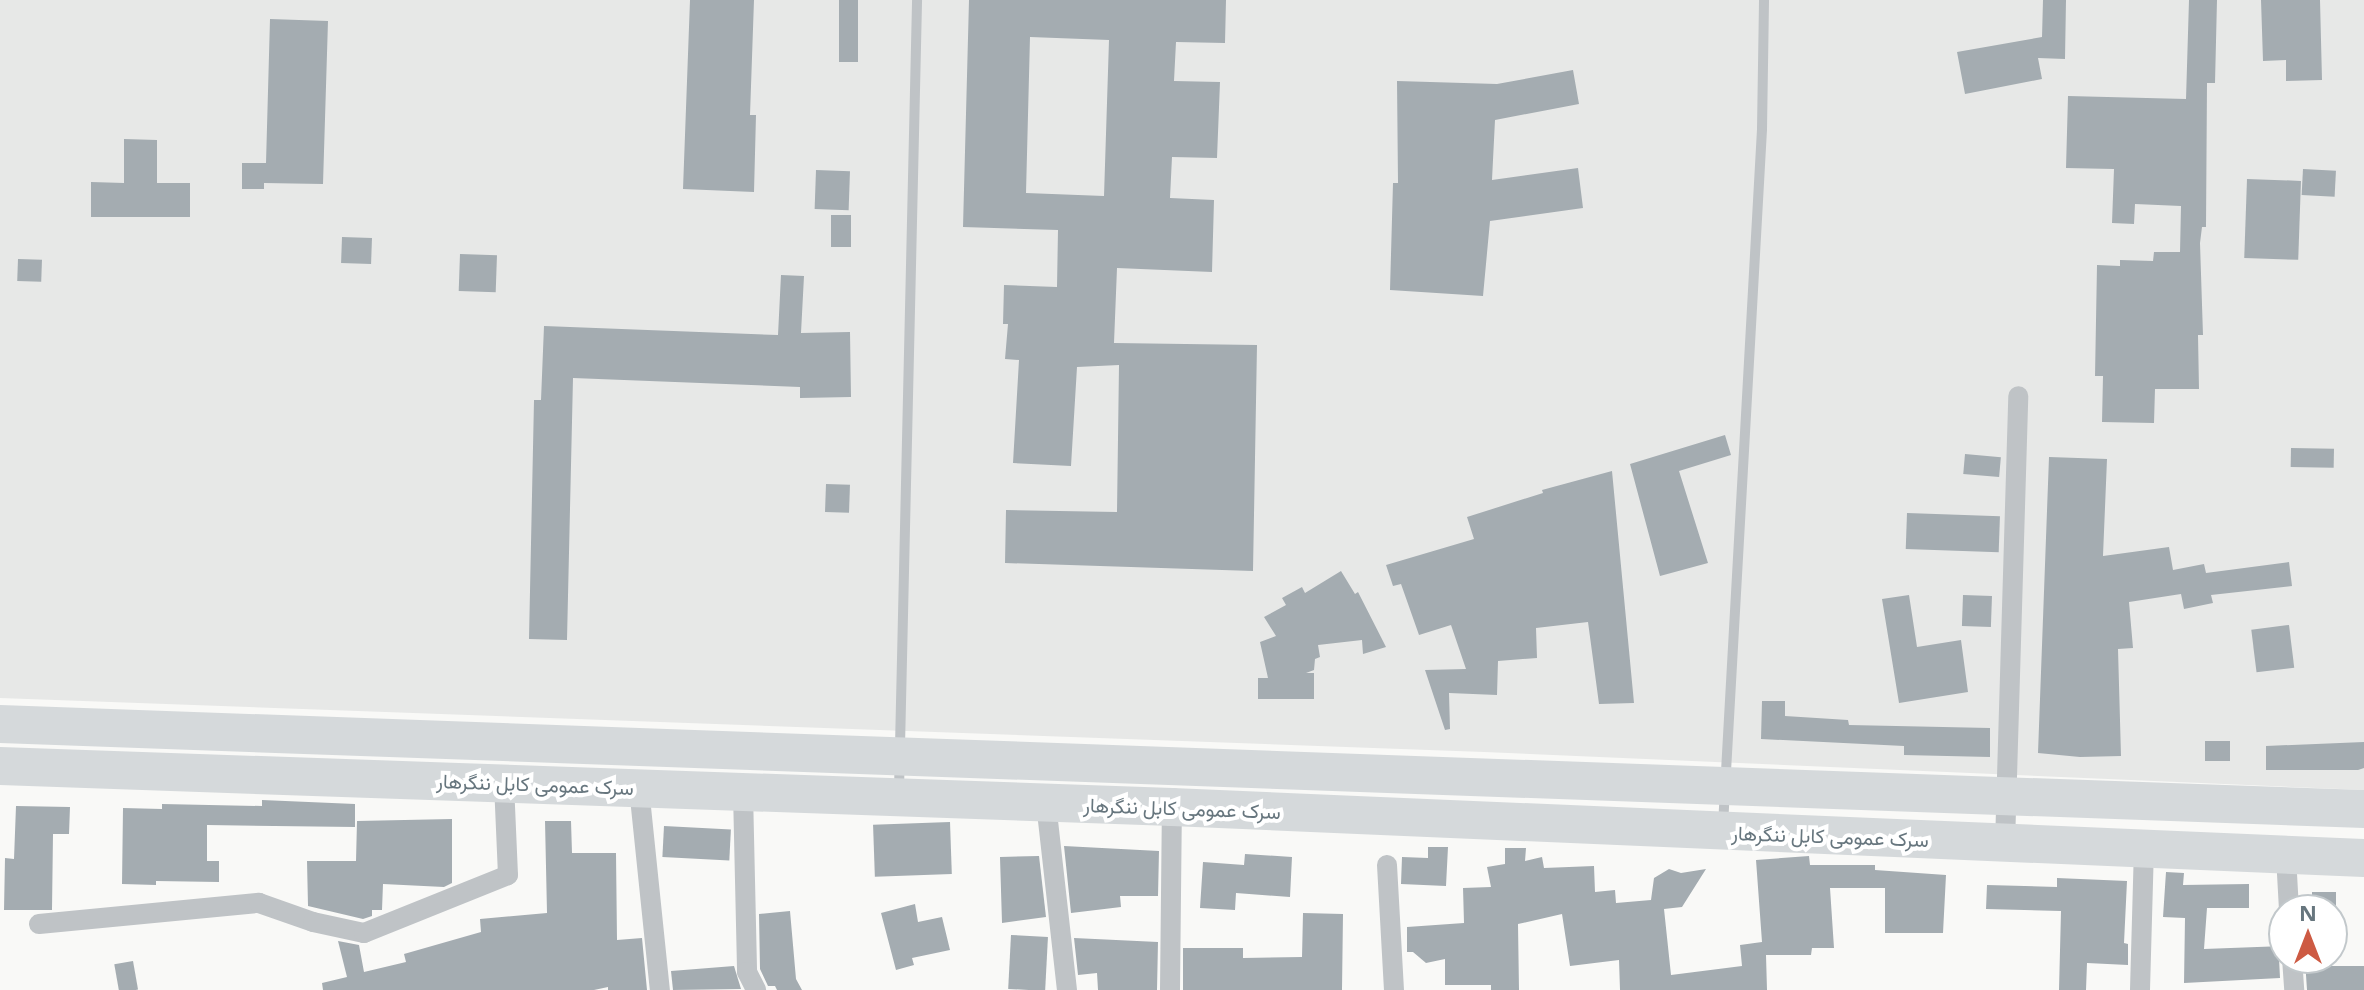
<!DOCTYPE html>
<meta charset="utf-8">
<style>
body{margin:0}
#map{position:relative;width:2364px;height:990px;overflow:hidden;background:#f9f9f7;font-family:"Open Sans",Vazirmatn,sans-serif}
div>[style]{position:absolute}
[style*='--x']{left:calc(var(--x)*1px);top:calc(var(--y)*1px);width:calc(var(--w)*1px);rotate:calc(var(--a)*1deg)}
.built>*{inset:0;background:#e7e8e7}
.building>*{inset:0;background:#a4acb1;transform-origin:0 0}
.lane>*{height:10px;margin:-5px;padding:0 5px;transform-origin:5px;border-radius:5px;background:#bfc3c6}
.street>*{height:20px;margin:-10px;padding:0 10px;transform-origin:10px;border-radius:10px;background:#bfc3c6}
.highway>*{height:38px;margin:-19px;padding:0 19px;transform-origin:19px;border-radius:19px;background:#d5d9db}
span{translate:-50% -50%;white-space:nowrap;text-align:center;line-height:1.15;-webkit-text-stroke:8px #fff;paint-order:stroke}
.street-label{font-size:20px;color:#67767e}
.north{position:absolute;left:2268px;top:894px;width:80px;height:80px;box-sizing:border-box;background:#fff;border:2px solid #c2c8cb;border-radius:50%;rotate:0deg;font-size:22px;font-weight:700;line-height:32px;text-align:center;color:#67767e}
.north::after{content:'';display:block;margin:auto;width:28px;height:36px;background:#cd5a43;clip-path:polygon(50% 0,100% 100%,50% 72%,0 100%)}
</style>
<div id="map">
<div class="built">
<i style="clip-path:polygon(0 0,2364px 0,2364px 790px,1484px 752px,0 698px)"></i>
</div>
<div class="building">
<i style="clip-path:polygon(690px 0,754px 0,750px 115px,756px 115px,754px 192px,683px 189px)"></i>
<i style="left:839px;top:0;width:19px;height:62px"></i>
<i style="clip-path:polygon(evenodd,969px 0,1226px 0,1225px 43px,1176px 42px,1174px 81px,1220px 82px,1217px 158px,1172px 157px,1170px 198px,1214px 200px,1212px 272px,1117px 268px,1114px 343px,1257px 345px,1253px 571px,1005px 563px,1006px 510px,1117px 512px,1119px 365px,1077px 367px,1071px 466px,1013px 463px,1019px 360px,1005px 359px,1008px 324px,1003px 324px,1004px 285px,1057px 287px,1058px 230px,963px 227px,969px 0,1030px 37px,1109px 40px,1104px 196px,1026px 193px,1030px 37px)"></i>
<i style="clip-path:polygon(2043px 0,2066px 0,2065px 59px,2038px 58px,2042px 79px,1965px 94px,1957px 52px,2042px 37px)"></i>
<i style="clip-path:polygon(2189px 0,2217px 0,2215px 83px,2207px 83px,2206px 227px,2202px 227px,2200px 243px,2203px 335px,2198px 335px,2199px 389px,2155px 389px,2154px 423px,2102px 422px,2103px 376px,2095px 376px,2097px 265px,2120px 266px,2120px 260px,2153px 261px,2154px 252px,2180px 252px,2181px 206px,2135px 204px,2134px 224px,2112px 223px,2114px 169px,2066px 168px,2068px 96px,2186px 99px)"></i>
<i style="clip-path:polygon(2261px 0,2320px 0,2322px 80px,2286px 81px,2286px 60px,2263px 61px)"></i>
<i style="clip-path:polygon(270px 19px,328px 21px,323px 184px,264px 183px,264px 189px,242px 189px,242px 163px,266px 163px)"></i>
<i style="clip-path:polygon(1573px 70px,1579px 104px,1495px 120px,1492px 180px,1578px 168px,1583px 208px,1490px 221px,1483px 296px,1390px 290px,1393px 183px,1398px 183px,1397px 81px,1497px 84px)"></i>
<i style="clip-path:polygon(124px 139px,157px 140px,157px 183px,190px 183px,190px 217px,91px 217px,91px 182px,124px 183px)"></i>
<i style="left:2303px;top:169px;width:33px;height:26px;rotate:3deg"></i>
<i style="left:816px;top:170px;width:34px;height:39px;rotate:2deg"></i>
<i style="left:2247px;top:179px;width:54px;height:79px;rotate:2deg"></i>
<i style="left:831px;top:215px;width:20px;height:32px"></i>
<i style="left:342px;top:237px;width:30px;height:26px;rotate:2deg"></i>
<i style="left:460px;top:254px;width:37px;height:37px;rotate:2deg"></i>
<i style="left:18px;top:259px;width:24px;height:22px;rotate:2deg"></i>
<i style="clip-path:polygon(781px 275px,804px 276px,801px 333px,850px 332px,851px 397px,800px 398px,800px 387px,573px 378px,567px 640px,529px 639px,534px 400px,541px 400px,544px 326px,778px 335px)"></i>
<i style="clip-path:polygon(1725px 435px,1731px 455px,1679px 471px,1708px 563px,1660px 576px,1630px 464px)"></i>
<i style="left:2291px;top:448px;width:43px;height:19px;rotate:1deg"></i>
<i style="left:1965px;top:454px;width:36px;height:20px;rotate:5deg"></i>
<i style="clip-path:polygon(2049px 457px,2107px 459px,2103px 556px,2169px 547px,2173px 570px,2204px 564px,2206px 573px,2289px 562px,2292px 586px,2211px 595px,2213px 603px,2184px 609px,2181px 594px,2129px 602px,2133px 648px,2118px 649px,2121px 756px,2080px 757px,2038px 753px)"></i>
<i style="clip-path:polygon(1612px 471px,1634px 703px,1599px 704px,1588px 622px,1536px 628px,1537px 658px,1498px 661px,1497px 695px,1449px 693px,1450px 729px,1445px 730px,1425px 670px,1466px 669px,1451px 625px,1419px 635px,1401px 584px,1393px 586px,1386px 565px,1474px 539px,1467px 517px,1543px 493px,1542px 490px)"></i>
<i style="left:826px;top:484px;width:24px;height:28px;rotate:2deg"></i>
<i style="left:1907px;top:513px;width:93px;height:36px;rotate:2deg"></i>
<i style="clip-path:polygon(1341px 571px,1355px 594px,1358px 592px,1386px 647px,1363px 654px,1362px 640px,1318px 645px,1320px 657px,1315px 659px,1314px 670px,1306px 673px,1314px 673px,1314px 699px,1258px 699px,1258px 678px,1268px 678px,1260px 642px,1276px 636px,1264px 617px,1286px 605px,1282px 598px,1302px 587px,1305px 593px)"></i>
<i style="clip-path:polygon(1909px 595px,1917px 647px,1961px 640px,1968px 692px,1899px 703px,1882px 599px)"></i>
<i style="left:1963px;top:595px;width:29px;height:31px;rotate:2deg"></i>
<i style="left:2289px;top:625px;width:43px;height:38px;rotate:83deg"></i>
<i style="clip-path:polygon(1762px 701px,1785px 701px,1785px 716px,1848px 720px,1849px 725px,1990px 728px,1990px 757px,1904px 755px,1904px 746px,1761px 739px)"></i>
<i style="left:2205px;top:741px;width:25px;height:20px"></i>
<i style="clip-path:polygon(2364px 742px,2364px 768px,2358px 770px,2266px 770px,2266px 746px)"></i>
<i style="clip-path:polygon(262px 800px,355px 804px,355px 827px,207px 825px,207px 861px,219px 861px,219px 882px,156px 881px,156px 885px,122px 884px,123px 808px,162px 809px,162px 804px,262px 806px)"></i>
<i style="clip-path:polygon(16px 806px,70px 807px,69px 834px,53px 834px,52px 910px,4px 910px,5px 858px,14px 859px)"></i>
<i style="clip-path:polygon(452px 819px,452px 883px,444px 887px,383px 884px,382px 910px,372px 910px,372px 916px,363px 919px,308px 906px,307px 861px,356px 861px,357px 821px)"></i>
<i style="clip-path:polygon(545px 821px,571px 821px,572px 853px,616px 853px,617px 940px,642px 938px,647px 990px,608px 990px,608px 987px,594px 990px,323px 990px,322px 983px,347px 977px,338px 941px,359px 945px,364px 972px,406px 962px,404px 954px,481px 932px,480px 919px,547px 913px)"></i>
<i style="left:950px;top:822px;width:52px;height:77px;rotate:88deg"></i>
<i style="left:664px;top:826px;width:67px;height:31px;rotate:3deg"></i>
<i style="clip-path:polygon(1064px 846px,1159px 851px,1158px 896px,1120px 896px,1121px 907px,1071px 913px)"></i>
<i style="clip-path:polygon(1428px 847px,1448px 847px,1446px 886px,1401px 884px,1402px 857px,1428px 858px)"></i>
<i style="clip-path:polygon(1505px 848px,1526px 848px,1525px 861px,1542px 857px,1544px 868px,1594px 866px,1595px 892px,1615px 890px,1616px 903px,1651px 900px,1654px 878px,1669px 869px,1681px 873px,1706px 869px,1682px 907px,1664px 909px,1671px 975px,1742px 966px,1740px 945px,1762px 942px,1756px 860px,1809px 856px,1810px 865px,1875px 865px,1875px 870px,1946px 875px,1943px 933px,1885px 933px,1885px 888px,1830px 888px,1834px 948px,1812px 948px,1811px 955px,1766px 955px,1767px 990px,1620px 990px,1619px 960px,1570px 966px,1562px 914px,1518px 924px,1519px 990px,1491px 990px,1491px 985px,1445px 985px,1445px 959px,1426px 963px,1413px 952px,1407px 952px,1407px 927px,1464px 923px,1463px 888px,1491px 887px,1487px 867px,1505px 864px)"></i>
<i style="clip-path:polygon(1245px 854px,1292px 857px,1290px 897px,1236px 893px,1235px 910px,1200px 908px,1203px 862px,1244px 865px)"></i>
<i style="clip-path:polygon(1039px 856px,1046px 917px,1002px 923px,1000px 857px)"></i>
<i style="clip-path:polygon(2166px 872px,2184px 873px,2183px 885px,2249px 884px,2249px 908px,2207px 908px,2204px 949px,2284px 946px,2279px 958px,2280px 978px,2184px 983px,2185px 918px,2163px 917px)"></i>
<i style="clip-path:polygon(2057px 878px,2127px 881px,2124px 943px,2128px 944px,2128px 965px,2087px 963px,2086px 990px,2059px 990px,2061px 911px,1986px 909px,1987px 885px,2057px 887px)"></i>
<i style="left:2312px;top:892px;width:24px;height:18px"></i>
<i style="clip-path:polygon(915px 904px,918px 922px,942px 917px,950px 950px,912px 958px,914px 965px,896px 970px,881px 913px)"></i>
<i style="clip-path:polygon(790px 911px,796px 979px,802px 990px,777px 990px,775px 986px,768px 986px,760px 969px,759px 914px)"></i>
<i style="clip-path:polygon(1303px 913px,1343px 914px,1342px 990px,1183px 990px,1183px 948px,1243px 948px,1243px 958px,1302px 957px)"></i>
<i style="left:1011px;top:935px;width:37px;height:54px;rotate:3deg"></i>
<i style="clip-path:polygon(1074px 938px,1158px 942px,1157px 990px,1098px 990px,1097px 973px,1078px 975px)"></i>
<i style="clip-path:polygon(2315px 959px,2316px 966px,2364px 966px,2364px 990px,2307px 990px,2305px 960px)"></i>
<i style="left:133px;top:961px;width:29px;height:19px;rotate:80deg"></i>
<i style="clip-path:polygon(734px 966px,741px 989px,673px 990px,671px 971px)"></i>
</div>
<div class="lane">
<i style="--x:899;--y:790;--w:790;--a:-88.69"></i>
<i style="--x:1723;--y:825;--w:697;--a:-86.79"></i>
<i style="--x:1762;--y:129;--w:129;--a:-89.1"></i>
</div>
<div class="street">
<i style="--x:639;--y:788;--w:203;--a:84.1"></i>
<i style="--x:743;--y:792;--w:180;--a:88.7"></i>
<i style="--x:747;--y:972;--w:20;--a:63"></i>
<i style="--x:1046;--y:803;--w:188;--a:83.6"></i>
<i style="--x:2005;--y:844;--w:448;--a:-88.3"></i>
<i style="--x:2286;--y:856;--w:54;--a:86.8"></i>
<i style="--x:1387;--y:865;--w:125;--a:86.8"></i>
<i style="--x:39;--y:924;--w:221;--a:-5.5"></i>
<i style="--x:259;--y:903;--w:57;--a:19.4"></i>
<i style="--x:313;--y:922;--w:52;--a:12.2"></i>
<i style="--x:364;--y:933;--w:155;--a:-21.9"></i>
<i style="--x:508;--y:875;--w:92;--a:-92.5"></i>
<i style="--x:2292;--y:958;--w:32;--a:86"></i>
<i style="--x:1170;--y:990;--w:183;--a:-89.4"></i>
<i style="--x:2140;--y:990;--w:140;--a:-88.4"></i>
</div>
<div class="highway">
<i style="--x:0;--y:724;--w:2366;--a:2.06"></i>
<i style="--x:0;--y:766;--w:1173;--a:2"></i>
<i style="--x:1172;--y:807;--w:1193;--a:2.45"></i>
</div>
<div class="street-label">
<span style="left:535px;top:784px;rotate:2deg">سرک عمومی کابل ننگرهار</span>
<span style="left:1182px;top:808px;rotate:2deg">سرک عمومی کابل ننگرهار</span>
<span style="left:1830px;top:836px;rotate:2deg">سرک عمومی کابل ننگرهار</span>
</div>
<div class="north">N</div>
</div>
